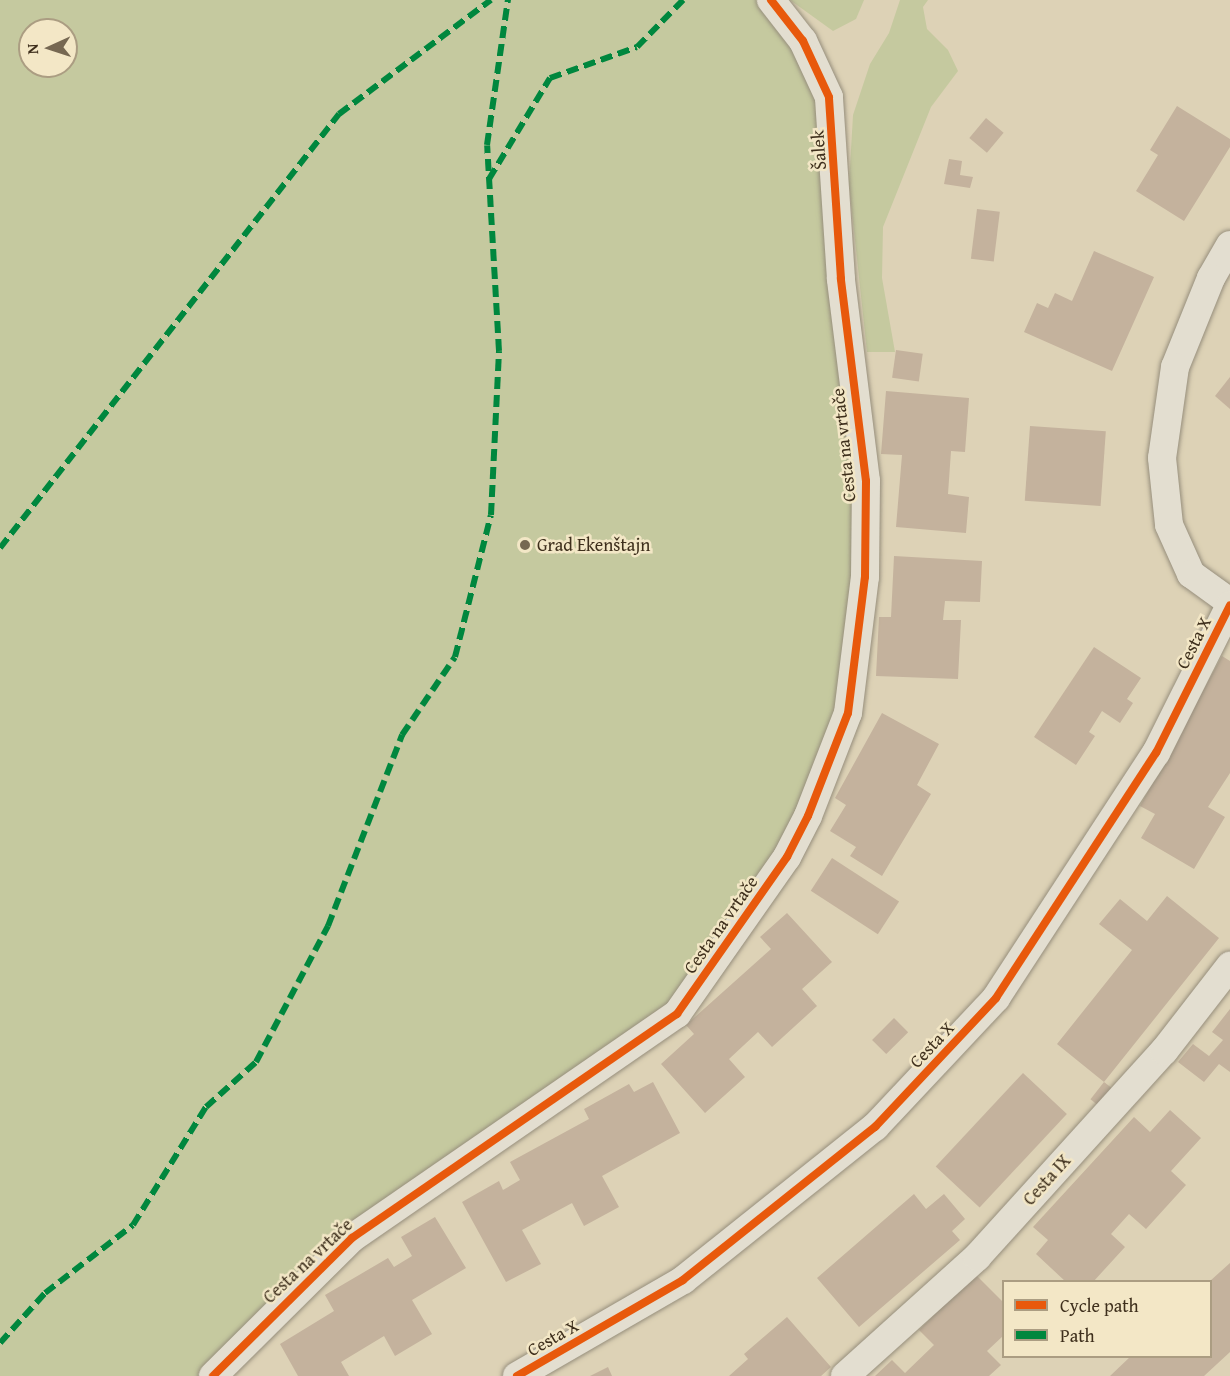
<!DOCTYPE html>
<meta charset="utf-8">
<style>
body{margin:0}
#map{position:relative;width:1230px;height:1376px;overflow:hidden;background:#ddd2b6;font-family:"Gentium Book Plus",serif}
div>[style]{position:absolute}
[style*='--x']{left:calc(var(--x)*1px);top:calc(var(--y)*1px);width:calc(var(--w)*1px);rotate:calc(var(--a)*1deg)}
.green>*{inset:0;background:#c5c99f}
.building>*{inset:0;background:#c4b29d;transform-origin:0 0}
.roads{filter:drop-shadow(0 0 2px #968e7c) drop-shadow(0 0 2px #968e7c)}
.minor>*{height:28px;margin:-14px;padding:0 14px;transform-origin:14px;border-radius:14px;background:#e3ded0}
.quiet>*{height:6px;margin-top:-3px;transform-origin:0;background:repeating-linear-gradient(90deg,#00873e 0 12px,transparent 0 18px)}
.cycleway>*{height:8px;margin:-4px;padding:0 4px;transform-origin:4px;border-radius:4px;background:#e8590c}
.dots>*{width:16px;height:16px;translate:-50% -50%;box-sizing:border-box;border:3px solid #f3e7c6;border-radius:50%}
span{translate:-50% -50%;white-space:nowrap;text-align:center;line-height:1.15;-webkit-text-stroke:5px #f3e7c6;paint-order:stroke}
.street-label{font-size:18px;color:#3e2f1c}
.poi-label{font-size:18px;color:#3e2f1c}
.left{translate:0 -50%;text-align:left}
.legend{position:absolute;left:1002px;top:1280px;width:210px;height:78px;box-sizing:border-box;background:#f3e7c6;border:2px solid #ab9d82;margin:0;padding:8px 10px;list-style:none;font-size:18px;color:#3e2f1c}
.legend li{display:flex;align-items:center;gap:12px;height:30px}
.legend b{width:30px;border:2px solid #ab9d82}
.north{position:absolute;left:18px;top:18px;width:60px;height:60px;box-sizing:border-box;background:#f3e7c6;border:2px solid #ab9d82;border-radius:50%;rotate:267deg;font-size:16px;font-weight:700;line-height:24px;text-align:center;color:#3e2f1c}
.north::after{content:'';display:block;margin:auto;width:21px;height:27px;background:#766852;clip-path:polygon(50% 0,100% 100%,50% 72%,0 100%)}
</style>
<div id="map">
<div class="green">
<i style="clip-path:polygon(evenodd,0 0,757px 0,789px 38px,822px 105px,860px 503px,837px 723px,793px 834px,667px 1010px,555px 1086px,202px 1376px,0 1376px,0 0,30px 30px,66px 30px,66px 66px,30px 66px,30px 30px)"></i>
<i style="clip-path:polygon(790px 0,864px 0,856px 19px,833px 31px)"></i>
<i style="clip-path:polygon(900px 0,928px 0,923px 7px,927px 29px,948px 50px,958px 71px,931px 107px,883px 227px,882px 278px,895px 352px,867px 352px,849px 184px,853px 115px,870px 64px,889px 33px)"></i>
</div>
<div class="building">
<i style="clip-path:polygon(1177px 106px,1230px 139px,1230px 147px,1184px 221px,1136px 191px,1158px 155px,1150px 150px)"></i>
<i style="left:986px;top:118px;width:23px;height:26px;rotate:40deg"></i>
<i style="clip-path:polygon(949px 159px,962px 161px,960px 175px,973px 177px,970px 188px,944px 184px)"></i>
<i style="left:977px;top:209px;width:23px;height:50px;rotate:7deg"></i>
<i style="clip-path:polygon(1094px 251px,1154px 277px,1112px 371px,1024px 332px,1037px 303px,1048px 308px,1055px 293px,1072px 301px)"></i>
<i style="left:896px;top:350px;width:27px;height:28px;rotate:8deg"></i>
<i style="clip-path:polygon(1230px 377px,1230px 409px,1215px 396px)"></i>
<i style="clip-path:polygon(886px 391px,969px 398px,965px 452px,951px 451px,948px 494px,969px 497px,966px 533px,896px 527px,902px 455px,881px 454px)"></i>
<i style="left:1030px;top:426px;width:76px;height:75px;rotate:4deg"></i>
<i style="clip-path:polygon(894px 556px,982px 561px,980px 602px,945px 601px,943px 620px,961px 620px,958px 679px,876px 676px,879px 617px,891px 617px)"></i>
<i style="clip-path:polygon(1094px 647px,1141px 678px,1127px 699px,1133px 703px,1120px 723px,1102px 711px,1089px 732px,1095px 736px,1076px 765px,1034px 737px)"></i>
<i style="clip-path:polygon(1222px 656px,1230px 661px,1230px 773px,1208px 807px,1225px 817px,1194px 869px,1141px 838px,1155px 814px,1140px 806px)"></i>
<i style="clip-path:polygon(882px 713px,939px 744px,917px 785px,931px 794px,882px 876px,850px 856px,856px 847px,830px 831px,846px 805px,835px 798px)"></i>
<i style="left:832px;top:858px;width:80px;height:39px;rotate:33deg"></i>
<i style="clip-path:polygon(1167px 896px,1219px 938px,1104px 1082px,1057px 1044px,1132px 950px,1099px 924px,1120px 899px,1147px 921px)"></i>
<i style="clip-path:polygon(787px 913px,832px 962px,802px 989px,817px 1006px,772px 1047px,758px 1032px,729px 1059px,745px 1077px,705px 1113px,661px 1064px,694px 1034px,686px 1025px,771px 949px,760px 937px)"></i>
<i style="clip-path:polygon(1230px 1009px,1230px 1072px,1219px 1064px,1204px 1082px,1178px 1062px,1193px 1044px,1209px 1056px,1223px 1040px,1212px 1032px)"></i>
<i style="left:894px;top:1018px;width:20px;height:31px;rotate:45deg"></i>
<i style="left:1023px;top:1073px;width:60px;height:128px;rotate:43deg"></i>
<i style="clip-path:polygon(653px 1082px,680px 1133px,602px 1176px,619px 1207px,584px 1226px,572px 1203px,522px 1230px,541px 1264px,506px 1282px,462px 1202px,499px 1181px,503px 1190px,520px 1180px,510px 1162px,589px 1119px,584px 1109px,629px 1084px,634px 1092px)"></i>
<i style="left:1104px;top:1082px;width:18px;height:22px;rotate:38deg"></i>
<i style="clip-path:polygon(1170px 1110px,1201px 1138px,1171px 1171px,1186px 1185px,1146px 1229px,1129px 1214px,1111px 1234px,1125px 1247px,1093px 1282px,1066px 1282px,1036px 1254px,1048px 1240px,1033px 1227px,1134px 1117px,1150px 1132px)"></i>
<i style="clip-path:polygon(914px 1194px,926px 1209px,944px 1194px,965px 1219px,952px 1231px,960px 1240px,859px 1327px,817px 1278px)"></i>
<i style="clip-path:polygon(435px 1217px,466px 1268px,412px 1300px,432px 1334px,395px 1356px,384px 1336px,341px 1362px,349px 1376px,298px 1376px,280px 1344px,334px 1311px,325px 1295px,388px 1258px,394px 1267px,412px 1256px,401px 1237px)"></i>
<i style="clip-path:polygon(1230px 1263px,1230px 1352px,1204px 1376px,1110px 1376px,1131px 1356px,1210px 1356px,1210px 1281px)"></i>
<i style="clip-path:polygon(975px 1274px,1004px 1303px,1004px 1335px,987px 1351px,1001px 1365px,989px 1376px,875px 1376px,892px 1360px,905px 1373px,934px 1345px,919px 1330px)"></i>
<i style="clip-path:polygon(787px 1317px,831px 1367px,821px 1376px,729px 1376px,748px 1359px,744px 1354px)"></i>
<i style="clip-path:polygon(608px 1367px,612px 1376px,590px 1376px)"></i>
</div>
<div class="roads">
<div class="minor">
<i style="--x:1230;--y:245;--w:38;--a:120"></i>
<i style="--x:1211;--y:278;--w:96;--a:112"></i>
<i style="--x:1175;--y:367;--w:92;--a:98.1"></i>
<i style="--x:1162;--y:458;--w:67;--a:84"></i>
<i style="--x:1169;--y:525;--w:54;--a:65.8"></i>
<i style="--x:1191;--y:574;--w:48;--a:35.7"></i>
<i style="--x:213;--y:1376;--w:196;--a:-44.8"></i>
<i style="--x:352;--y:1238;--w:395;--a:-34.6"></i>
<i style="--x:677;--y:1014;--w:192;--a:-55"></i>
<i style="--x:787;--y:857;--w:46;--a:-62.9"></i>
<i style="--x:808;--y:816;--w:110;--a:-68.8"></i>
<i style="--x:848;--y:713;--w:137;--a:-82.9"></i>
<i style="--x:865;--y:577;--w:96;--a:-89.4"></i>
<i style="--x:866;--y:481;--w:204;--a:-97.1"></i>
<i style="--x:841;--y:279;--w:182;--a:-93.8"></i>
<i style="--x:829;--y:97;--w:62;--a:-114.9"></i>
<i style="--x:803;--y:41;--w:52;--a:-128"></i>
<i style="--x:517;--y:1376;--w:192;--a:-30"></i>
<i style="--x:683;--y:1280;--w:246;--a:-38.6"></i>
<i style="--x:875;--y:1127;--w:177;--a:-46.8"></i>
<i style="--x:996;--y:998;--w:293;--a:-56.9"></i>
<i style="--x:1156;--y:753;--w:165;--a:-63.4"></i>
<i style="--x:845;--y:1376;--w:178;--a:-42"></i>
<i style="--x:977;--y:1257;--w:278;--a:-47.8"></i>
<i style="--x:1164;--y:1051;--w:108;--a:-52.2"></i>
</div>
</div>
<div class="quiet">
<i style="--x:489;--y:179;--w:118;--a:-58.9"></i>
<i style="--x:550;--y:78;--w:92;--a:-19.6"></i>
<i style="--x:637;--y:47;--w:66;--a:-45.6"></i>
<i style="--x:0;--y:548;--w:551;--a:-52.01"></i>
<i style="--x:339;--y:114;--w:190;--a:-36.9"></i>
<i style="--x:0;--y:1343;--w:67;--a:-48"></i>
<i style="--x:45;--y:1293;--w:111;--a:-37.7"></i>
<i style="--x:133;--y:1225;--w:139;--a:-58.3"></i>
<i style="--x:206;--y:1107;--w:67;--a:-42"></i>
<i style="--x:256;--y:1062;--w:154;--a:-62.1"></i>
<i style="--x:328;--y:926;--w:205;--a:-68.8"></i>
<i style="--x:402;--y:735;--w:94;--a:-55.8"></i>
<i style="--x:455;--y:657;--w:146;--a:-75.8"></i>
<i style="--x:491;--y:515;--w:164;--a:-87.2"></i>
<i style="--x:499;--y:351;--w:206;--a:-93.3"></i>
<i style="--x:487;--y:145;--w:147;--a:-81.8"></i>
</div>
<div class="cycleway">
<i style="--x:213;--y:1376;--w:196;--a:-44.8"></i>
<i style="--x:352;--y:1238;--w:395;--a:-34.6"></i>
<i style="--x:677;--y:1014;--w:192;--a:-55"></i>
<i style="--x:787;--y:857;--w:46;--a:-62.9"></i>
<i style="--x:808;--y:816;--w:110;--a:-68.8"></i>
<i style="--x:848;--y:713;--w:137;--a:-82.9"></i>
<i style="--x:865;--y:577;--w:96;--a:-89.4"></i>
<i style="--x:866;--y:481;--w:204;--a:-97.1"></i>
<i style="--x:841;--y:279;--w:182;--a:-93.8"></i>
<i style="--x:829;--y:97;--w:62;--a:-114.9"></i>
<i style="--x:803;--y:41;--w:52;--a:-128"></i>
<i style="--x:517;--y:1376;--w:192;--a:-30"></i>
<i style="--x:683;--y:1280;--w:246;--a:-38.6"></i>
<i style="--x:875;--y:1127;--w:177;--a:-46.8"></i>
<i style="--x:996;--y:998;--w:293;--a:-56.9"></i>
<i style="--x:1156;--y:753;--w:165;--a:-63.4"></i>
</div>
<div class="dots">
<i style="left:525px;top:545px;background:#766852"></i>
</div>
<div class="street-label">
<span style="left:819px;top:150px;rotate:-94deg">Šalek</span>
<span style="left:844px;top:445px;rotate:-96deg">Cesta na vrtače</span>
<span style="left:1194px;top:643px;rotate:-63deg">Cesta X</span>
<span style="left:721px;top:925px;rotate:-55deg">Cesta na vrtače</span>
<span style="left:932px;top:1045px;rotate:-47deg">Cesta X</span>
<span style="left:1047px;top:1180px;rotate:-48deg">Cesta IX</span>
<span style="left:308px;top:1261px;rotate:-43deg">Cesta na vrtače</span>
<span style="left:553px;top:1338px;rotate:-30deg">Cesta X</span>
</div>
<div class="poi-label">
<span class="left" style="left:537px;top:545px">Grad Ekenštajn</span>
</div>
<ul class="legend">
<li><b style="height:8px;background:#e8590c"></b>Cycle path</li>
<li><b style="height:8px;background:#00873e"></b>Path</li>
</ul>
<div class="north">N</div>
</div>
